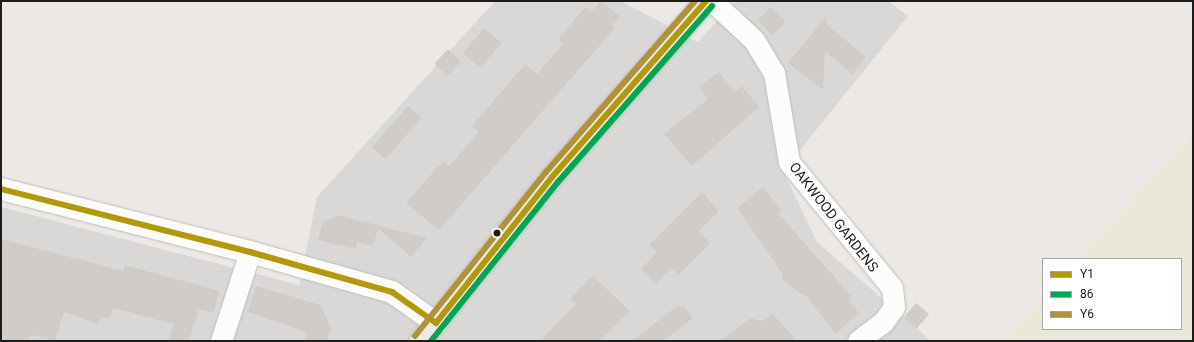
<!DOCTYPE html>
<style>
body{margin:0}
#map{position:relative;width:1194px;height:342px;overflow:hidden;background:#ebe8e5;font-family:Roboto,sans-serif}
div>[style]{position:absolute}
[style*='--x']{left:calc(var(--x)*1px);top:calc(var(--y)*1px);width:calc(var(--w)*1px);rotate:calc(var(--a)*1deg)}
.residential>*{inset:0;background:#dad8d6}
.farmland>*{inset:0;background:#eae8d9}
.building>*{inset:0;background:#d0ccca;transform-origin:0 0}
.roads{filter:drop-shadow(0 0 1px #bebdbb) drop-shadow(0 0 1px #bebdbb)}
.minor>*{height:21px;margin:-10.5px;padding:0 10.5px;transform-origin:10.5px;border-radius:10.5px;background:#fcfcfb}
.tertiary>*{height:22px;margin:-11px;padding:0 11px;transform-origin:11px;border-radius:11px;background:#fcfcfb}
.primary>*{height:22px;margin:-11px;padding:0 11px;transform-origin:11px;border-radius:11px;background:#eee9e4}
.bus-1>*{height:6px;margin:-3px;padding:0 3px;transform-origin:3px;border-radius:3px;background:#b0990a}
.bus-2>*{height:6px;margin:-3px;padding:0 3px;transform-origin:3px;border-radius:3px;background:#00a651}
.bus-3>*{height:6px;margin:-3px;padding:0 3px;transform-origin:3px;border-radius:3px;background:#b09338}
.dots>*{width:11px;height:11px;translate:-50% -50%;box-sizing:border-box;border:2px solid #fff;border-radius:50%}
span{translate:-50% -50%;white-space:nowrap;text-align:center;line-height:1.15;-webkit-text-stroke:3px #fff;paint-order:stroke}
.street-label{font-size:14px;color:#1c1c1c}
.frame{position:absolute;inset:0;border:2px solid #1c1c1c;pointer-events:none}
.legend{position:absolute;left:1042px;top:258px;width:140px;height:72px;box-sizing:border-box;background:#fff;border:1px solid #a4a4a4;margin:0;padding:5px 7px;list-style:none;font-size:12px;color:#1c1c1c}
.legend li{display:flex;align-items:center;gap:8px;height:20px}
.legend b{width:20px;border:1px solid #a4a4a4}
</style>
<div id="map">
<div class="residential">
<i style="clip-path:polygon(495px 1px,621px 1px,698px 42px,735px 1px,888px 1px,908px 16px,783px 171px,817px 242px,931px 341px,1px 341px,1px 207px,299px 285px,317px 197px)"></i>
</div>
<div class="farmland">
<i style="clip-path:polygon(1193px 135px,1193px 341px,1001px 341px,1043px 296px,1043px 329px,1181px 329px,1181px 259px,1077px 259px)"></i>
</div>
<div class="building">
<i style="clip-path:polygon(601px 1px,620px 16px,612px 26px,615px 28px,439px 230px,406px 203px,443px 161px,449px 166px,479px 132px,472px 126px,525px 64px,537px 74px,563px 44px,558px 40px,585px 7px,591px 12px)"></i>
<i style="left:771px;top:7px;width:21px;height:19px;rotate:45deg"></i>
<i style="clip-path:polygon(826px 16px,826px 24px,866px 57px,852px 74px,825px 51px,823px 90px,788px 63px)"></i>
<i style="left:484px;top:28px;width:23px;height:33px;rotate:40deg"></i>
<i style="left:448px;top:49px;width:18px;height:20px;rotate:43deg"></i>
<i style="clip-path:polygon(719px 72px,734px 92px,742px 86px,759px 107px,692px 166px,664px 134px,708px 99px,699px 87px)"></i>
<i style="left:408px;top:106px;width:18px;height:55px;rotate:41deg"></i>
<i style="clip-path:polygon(763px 187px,782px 211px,778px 213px,852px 297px,849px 301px,859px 313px,835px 334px,805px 294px,801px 294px,782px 279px,783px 274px,737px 208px)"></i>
<i style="clip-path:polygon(702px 192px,719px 211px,699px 231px,710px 243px,678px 275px,671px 268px,656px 284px,641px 269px,657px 252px,649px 245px)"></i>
<i style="clip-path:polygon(338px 215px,373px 224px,427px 238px,411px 257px,378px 228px,373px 246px,357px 242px,356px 249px,318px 240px,323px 222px)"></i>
<i style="clip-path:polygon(1px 239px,123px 271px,125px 265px,220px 291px,213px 313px,199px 309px,189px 341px,168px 341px,174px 324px,113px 308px,109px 319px,101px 317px,98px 324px,64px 312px,55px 341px,31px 335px,29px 341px,1px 341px)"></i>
<i style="clip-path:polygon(593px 276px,630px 311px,600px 341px,540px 341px,576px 304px,570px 299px)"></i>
<i style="clip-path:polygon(256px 286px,321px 305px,331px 329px,327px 341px,304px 341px,307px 332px,248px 312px)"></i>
<i style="left:916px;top:303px;width:17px;height:19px;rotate:40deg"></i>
<i style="clip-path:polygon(677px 306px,684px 306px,693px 318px,663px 341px,632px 341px)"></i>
<i style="clip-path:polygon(772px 313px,797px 341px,719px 341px,751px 318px,763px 321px)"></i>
</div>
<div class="roads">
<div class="minor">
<i style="--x:712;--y:1;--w:57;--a:42.9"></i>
<i style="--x:754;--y:40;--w:39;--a:59"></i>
<i style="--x:774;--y:73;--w:90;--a:80.4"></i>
<i style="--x:789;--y:162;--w:163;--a:50.7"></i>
<i style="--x:892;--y:288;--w:19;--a:84"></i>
<i style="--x:894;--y:307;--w:19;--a:126"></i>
<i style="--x:883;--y:322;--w:31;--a:143"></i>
<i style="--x:221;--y:341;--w:94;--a:-72"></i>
</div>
<div class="tertiary">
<i style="--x:1;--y:189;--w:257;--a:14.2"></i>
<i style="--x:250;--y:252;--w:148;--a:15.7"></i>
<i style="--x:392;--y:292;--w:54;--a:35.2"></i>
</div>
<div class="primary">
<i style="--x:421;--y:341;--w:210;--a:-51.4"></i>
<i style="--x:552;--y:177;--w:234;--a:-48.8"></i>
</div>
</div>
<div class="bus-1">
<i style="--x:1;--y:189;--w:257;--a:14.2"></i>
<i style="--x:250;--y:252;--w:148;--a:15.7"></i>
<i style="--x:392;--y:292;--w:54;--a:35.2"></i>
<i style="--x:436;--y:323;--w:186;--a:-51.5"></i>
<i style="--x:552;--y:177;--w:234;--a:-48.8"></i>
</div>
<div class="bus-2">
<i style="--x:431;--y:341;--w:203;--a:-51.4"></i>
<i style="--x:558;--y:182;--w:234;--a:-48.8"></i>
</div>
<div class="bus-3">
<i style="--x:415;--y:336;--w:210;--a:-51.4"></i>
<i style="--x:546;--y:172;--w:227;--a:-48.9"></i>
</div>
<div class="dots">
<i style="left:497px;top:233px;background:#1c1c1c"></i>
</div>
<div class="street-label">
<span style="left:834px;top:217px;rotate:52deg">OAKWOOD GARDENS</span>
</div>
<div class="frame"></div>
<ul class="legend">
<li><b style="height:5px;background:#b0990a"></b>Y1</li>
<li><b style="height:5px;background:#00a651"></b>86</li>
<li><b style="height:5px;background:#b09338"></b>Y6</li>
</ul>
</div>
